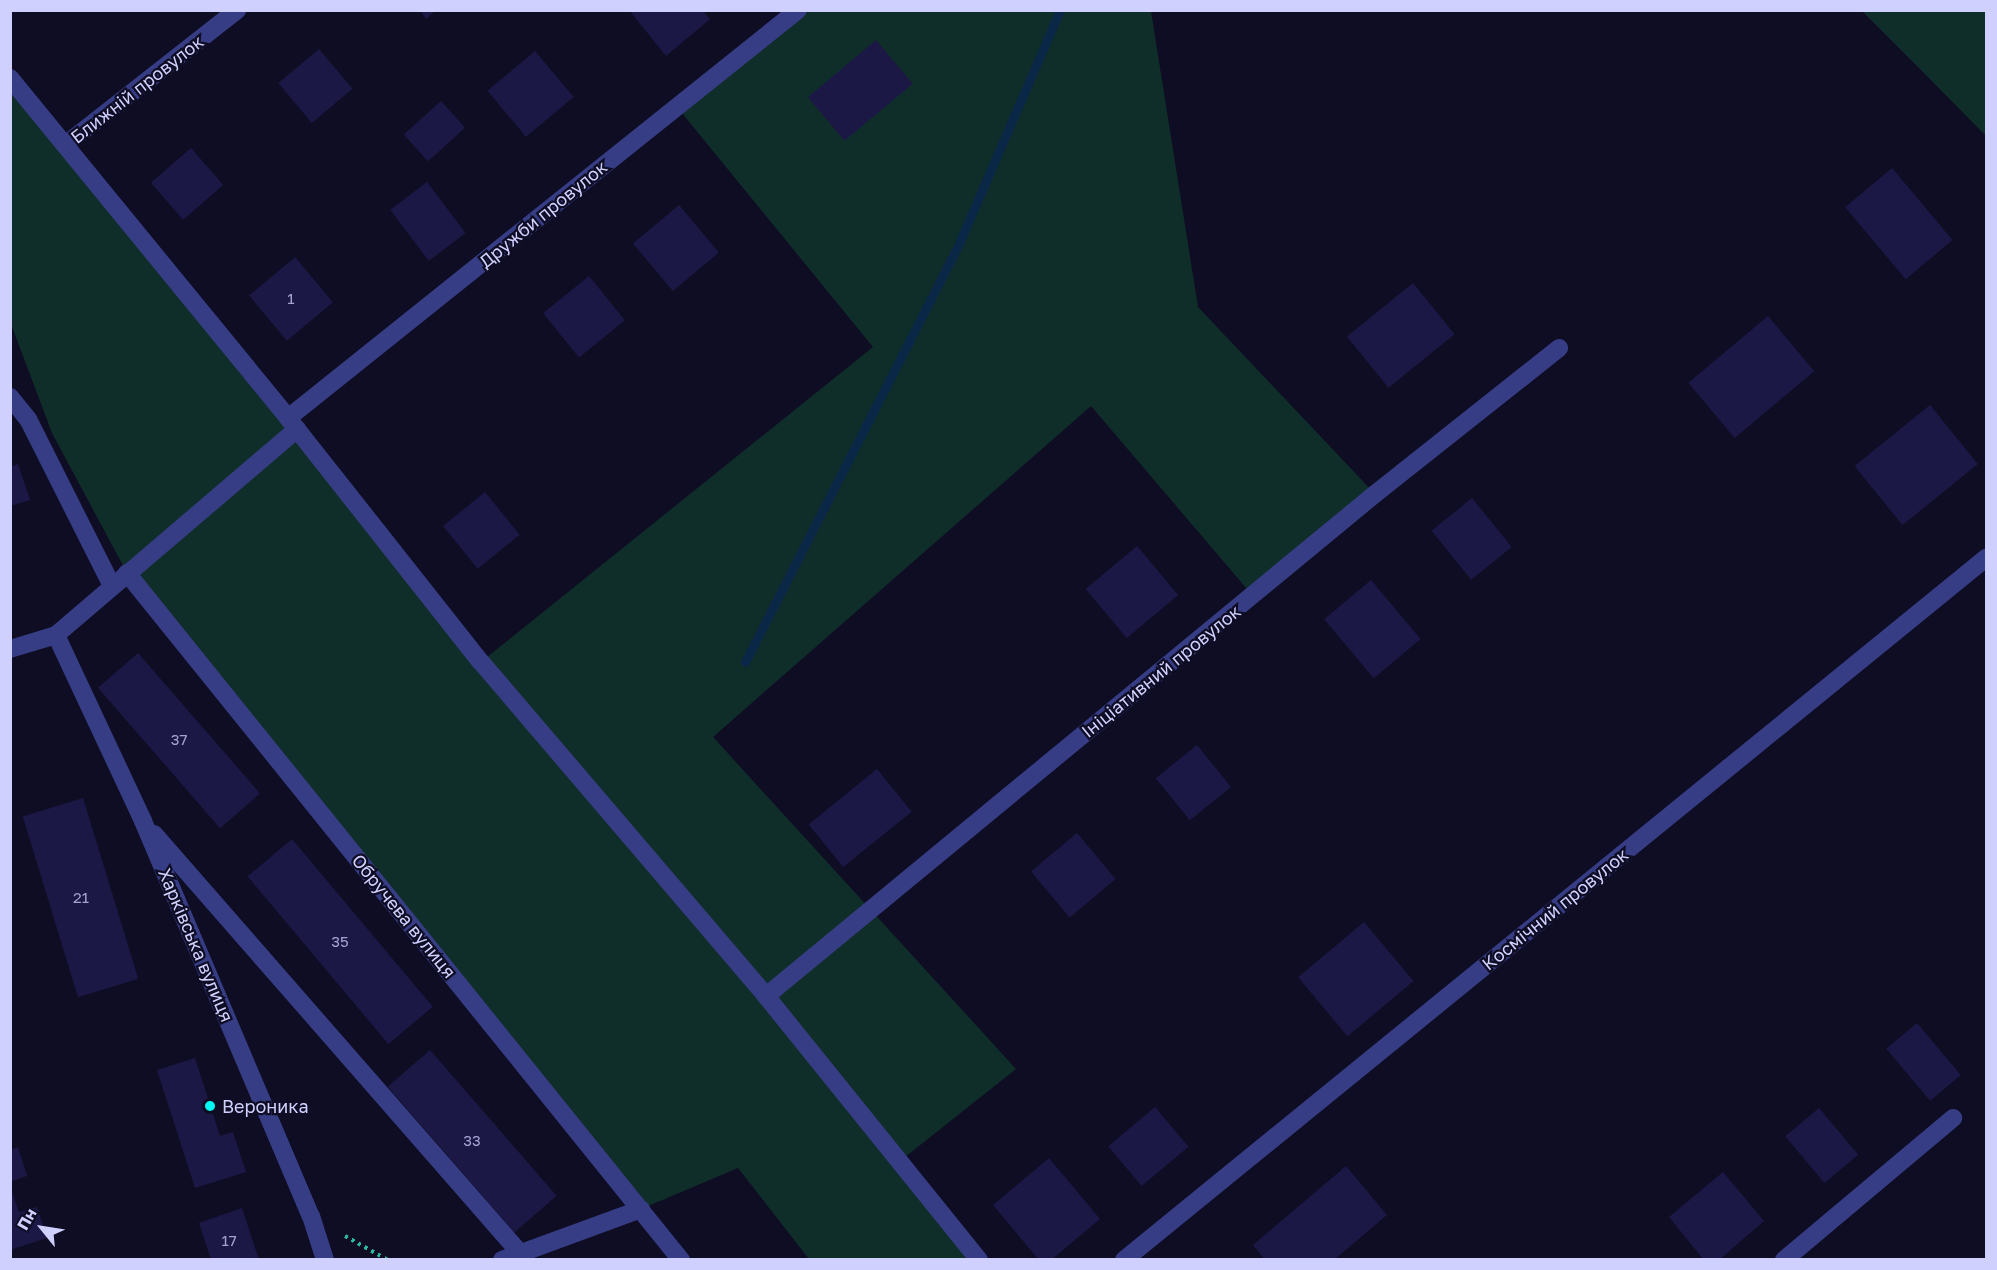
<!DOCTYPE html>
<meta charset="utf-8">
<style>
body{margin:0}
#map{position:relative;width:1997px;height:1270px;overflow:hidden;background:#0e0d24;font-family:"Golos Text",sans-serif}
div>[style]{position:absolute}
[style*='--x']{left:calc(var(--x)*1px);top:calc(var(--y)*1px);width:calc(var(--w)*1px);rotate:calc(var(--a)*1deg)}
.green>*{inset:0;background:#102e29}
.stream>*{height:9px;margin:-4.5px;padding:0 4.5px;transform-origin:4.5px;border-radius:4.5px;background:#0a2747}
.building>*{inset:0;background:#1c1846;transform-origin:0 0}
.path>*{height:4px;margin-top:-2px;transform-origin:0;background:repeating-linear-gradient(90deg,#2abaa0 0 3px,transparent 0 7.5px)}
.minor>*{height:18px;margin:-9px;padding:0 9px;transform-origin:9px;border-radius:9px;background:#363d85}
.dots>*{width:16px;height:16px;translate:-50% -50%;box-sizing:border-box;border:3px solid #0e0d24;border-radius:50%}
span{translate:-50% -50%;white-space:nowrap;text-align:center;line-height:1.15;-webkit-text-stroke:4.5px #0e0d24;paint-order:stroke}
.number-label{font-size:15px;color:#a3a2d1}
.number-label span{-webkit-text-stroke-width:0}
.street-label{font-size:18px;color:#d0d0ff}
.poi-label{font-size:18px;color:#d0d0ff}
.left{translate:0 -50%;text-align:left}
.frame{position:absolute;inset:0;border:12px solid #d0d0ff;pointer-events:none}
.north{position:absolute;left:12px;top:1198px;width:60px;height:60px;-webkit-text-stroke:4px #0e0d24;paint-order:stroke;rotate:300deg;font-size:16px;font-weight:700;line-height:24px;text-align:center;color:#d0d0ff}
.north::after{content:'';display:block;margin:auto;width:21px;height:27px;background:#d0d0ff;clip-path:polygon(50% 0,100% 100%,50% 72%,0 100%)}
</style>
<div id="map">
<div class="green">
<i style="clip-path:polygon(801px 11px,1151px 11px,1198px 307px,1375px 494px,1253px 596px,1091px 406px,713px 737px,1016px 1069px,900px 1161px,979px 1259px,809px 1259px,738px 1168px,641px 1209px,127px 573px,52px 433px,11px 324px,11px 78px,481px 662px,873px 347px,677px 107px)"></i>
<i style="clip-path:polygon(1862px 11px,1986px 11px,1986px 136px,1920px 69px)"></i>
</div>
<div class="stream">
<i style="--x:745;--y:662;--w:473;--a:-62.9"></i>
<i style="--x:960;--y:241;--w:252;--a:-66.6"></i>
</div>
<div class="building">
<i style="clip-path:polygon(420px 10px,436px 10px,426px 19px)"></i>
<i style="clip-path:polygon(629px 10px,702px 10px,710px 19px,666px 56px)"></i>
<i style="left:876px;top:40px;width:57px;height:89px;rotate:50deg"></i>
<i style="left:319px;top:49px;width:52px;height:53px;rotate:50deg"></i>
<i style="left:535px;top:51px;width:60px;height:62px;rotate:50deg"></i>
<i style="left:441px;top:101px;width:36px;height:50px;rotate:48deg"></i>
<i style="left:191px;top:148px;width:49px;height:53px;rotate:49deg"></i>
<i style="left:1892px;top:168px;width:94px;height:61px;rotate:50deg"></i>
<i style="left:427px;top:182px;width:64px;height:46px;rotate:53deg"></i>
<i style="left:679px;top:205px;width:62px;height:60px;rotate:50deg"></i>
<i style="left:295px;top:257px;width:59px;height:60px;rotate:50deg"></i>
<i style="left:589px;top:276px;width:57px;height:59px;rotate:51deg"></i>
<i style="left:1413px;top:283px;width:66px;height:85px;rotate:51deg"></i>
<i style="left:1768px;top:316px;width:72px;height:104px;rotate:50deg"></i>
<i style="left:1930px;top:405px;width:76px;height:97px;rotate:51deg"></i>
<i style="clip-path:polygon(18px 464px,30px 500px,10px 506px,10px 467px)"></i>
<i style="left:485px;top:492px;width:55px;height:54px;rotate:51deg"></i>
<i style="left:1472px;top:498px;width:63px;height:52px;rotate:51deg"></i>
<i style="left:1137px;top:546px;width:64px;height:67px;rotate:50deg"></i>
<i style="left:1371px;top:580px;width:77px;height:61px;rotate:50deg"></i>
<i style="left:138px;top:653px;width:186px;height:53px;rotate:49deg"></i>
<i style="left:1197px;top:745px;width:54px;height:53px;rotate:51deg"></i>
<i style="left:877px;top:769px;width:55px;height:88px;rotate:51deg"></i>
<i style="left:83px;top:798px;width:189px;height:63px;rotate:73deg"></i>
<i style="left:1077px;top:833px;width:60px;height:60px;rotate:50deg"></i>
<i style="left:292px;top:839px;width:219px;height:58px;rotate:50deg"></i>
<i style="left:1364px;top:922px;width:77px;height:86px;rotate:50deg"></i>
<i style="left:1917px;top:1023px;width:68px;height:40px;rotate:50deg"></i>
<i style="left:430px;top:1050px;width:193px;height:56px;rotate:49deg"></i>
<i style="clip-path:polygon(195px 1058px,220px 1136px,233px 1132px,246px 1172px,195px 1188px,157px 1070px)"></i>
<i style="left:1155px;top:1107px;width:52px;height:61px;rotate:50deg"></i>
<i style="left:1819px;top:1108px;width:61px;height:44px;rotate:50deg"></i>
<i style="clip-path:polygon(18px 1147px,27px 1176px,10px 1182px,10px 1150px)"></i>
<i style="clip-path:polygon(1049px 1158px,1100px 1219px,1051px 1260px,1039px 1260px,993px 1205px)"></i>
<i style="clip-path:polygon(1346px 1166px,1387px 1215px,1334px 1260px,1265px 1260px,1253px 1245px)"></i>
<i style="clip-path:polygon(1723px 1172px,1764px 1221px,1719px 1260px,1704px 1260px,1669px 1217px)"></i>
<i style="clip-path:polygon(10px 1187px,19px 1212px,37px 1207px,47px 1238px,10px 1250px)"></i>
<i style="clip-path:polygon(242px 1208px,259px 1260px,211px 1260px,199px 1223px)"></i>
</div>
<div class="path">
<i style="--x:345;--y:1236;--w:49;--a:29.2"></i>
</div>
<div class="minor">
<i style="--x:10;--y:78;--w:439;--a:50.7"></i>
<i style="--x:288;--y:418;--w:311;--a:51.7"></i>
<i style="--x:481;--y:662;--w:439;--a:49.5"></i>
<i style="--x:766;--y:996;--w:339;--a:51.1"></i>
<i style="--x:65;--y:145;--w:219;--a:-38.1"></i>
<i style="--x:10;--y:397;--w:28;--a:51"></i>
<i style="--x:28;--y:419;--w:187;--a:63.3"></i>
<i style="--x:288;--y:418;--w:653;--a:-38.66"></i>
<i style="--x:127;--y:573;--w:883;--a:51.12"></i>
<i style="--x:56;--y:635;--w:205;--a:64.9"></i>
<i style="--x:143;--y:821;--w:429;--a:67"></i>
<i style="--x:311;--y:1216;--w:46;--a:72.3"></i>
<i style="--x:10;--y:649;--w:48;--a:-16.9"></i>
<i style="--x:56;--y:635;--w:317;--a:-40.5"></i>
<i style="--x:154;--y:834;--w:556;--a:48.86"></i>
<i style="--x:766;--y:996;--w:789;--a:-39.5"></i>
<i style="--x:1375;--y:494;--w:235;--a:-38.4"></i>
<i style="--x:502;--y:1260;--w:148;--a:-20.1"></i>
<i style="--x:1124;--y:1260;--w:1112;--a:-39.16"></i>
<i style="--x:1784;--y:1260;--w:221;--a:-40"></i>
</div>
<div class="dots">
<i style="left:210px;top:1106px;background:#00fbf6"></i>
</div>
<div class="number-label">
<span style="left:291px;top:299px">1</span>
<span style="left:179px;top:740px">37</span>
<span style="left:81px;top:898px">21</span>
<span style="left:340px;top:942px">35</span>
<span style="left:472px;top:1141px">33</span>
<span style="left:229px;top:1241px">17</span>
</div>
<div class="street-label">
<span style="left:137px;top:89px;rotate:-38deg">Ближній провулок</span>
<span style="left:543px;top:214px;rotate:-39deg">Дружби провулок</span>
<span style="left:1161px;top:671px;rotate:-39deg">Ініціативний провулок</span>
<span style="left:1555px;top:909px;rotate:-39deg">Космічний провулок</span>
<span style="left:404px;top:916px;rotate:51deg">Обручева вулиця</span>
<span style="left:196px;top:945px;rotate:67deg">Харківська вулиця</span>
</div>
<div class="poi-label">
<span class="left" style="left:222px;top:1106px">Вероника</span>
</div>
<div class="frame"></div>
<div class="north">Пн</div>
</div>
